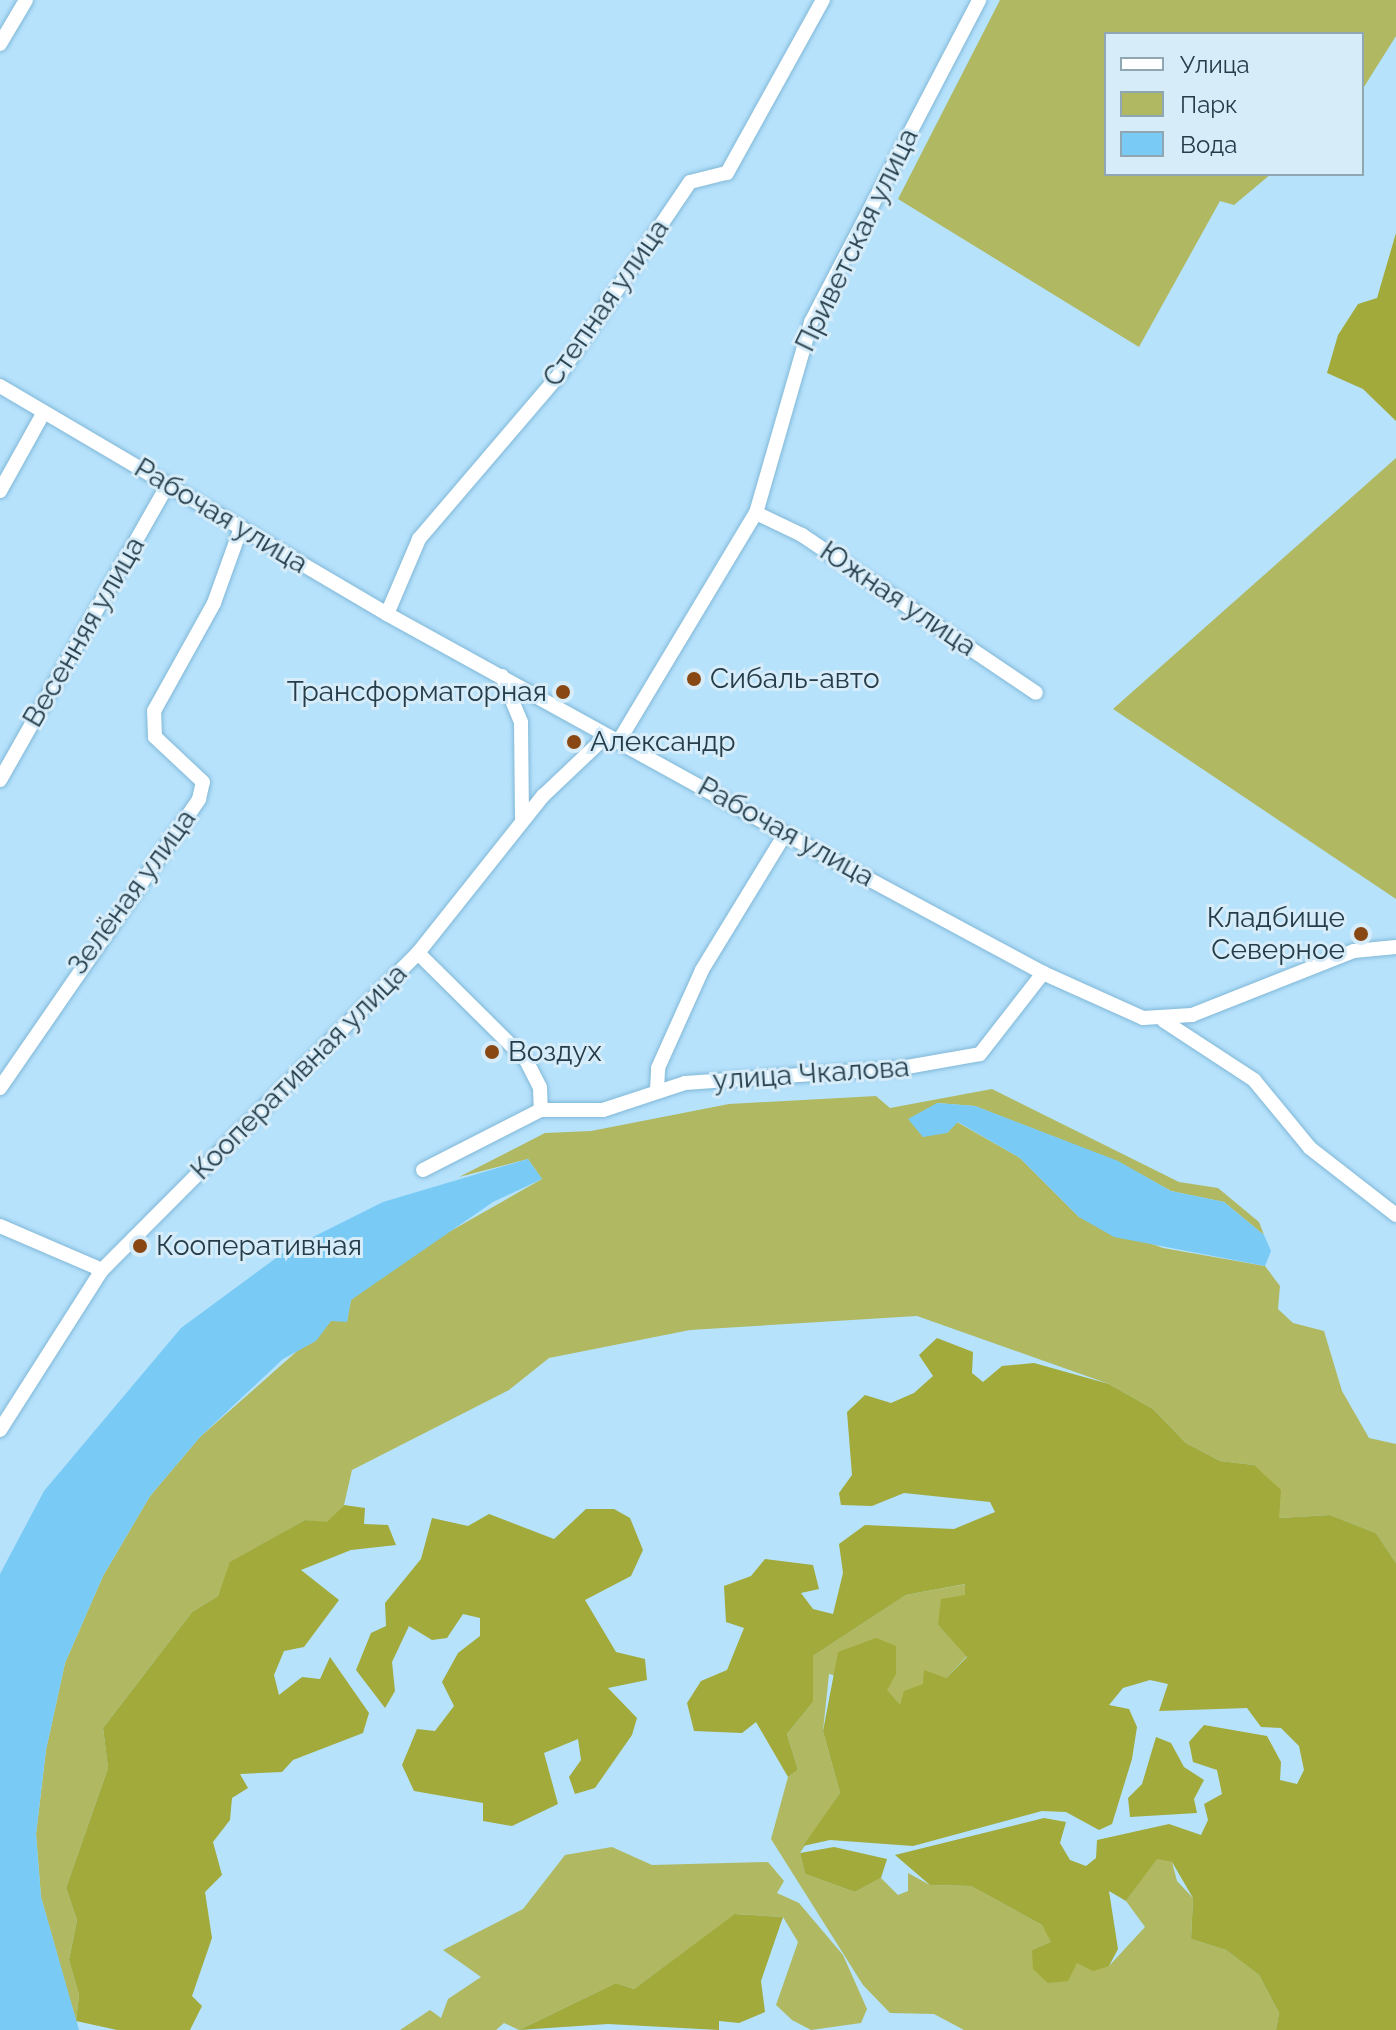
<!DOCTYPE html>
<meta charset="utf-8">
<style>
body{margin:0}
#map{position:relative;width:1396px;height:2030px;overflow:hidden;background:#b6e2fc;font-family:Raleway,sans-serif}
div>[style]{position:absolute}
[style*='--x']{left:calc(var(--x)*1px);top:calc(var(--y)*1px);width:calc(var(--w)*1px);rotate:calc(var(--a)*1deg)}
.green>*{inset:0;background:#b0b961}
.forest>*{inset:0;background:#a1aa3a}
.water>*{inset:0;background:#79caf5}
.roads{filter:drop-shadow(0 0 2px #81b8d7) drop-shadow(0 0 2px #81b8d7)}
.minor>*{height:14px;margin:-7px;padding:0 7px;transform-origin:7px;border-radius:7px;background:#fff}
.dots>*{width:22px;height:22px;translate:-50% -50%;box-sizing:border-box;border:4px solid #d6ecf9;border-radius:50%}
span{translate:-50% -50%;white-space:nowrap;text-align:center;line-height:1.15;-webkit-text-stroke:6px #d6ecf9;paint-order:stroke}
.street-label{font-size:28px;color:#253c49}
.poi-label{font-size:28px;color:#253c49}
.left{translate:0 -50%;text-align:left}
.right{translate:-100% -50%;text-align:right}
.legend{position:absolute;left:1104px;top:32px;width:260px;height:144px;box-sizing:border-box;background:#d6ecf9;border:2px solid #8fa6b3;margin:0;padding:10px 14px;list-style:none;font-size:24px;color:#253c49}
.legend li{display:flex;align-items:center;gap:16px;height:40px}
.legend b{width:40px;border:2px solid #8fa6b3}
</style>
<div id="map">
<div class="green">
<i style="clip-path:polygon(1000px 0,1396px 0,1396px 36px,1362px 90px,1362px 34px,1106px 34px,1106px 174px,1271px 174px,1234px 205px,1220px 201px,1139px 347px,898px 199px)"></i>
<i style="clip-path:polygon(1396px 458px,1396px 899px,1113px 709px)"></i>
<i style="clip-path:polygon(992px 1089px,1179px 1182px,1218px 1188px,1259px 1222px,1264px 1235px,1224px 1202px,1171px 1191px,1117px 1161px,975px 1106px,937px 1103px,947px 1133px,957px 1122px,1020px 1158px,1079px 1217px,1163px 1248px,1265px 1266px,1280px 1286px,1278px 1309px,1293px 1323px,1324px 1331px,1342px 1391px,1369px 1438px,1396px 1444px,1396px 1563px,1376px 1533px,1330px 1515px,1279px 1518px,1254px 1465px,1220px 1461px,1186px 1443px,1153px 1409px,1109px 1384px,917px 1316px,690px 1330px,549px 1358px,509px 1390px,352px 1470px,344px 1505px,327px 1523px,305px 1520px,231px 1562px,218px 1596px,192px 1612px,103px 1728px,108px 1768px,66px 1888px,77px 1920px,69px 1960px,79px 1995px,76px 2021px,41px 1897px,36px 1834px,46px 1750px,65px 1663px,103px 1576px,150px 1496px,200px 1437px,331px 1321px,347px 1321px,351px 1300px,412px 1253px,542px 1179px,528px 1159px,459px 1177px,545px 1133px,591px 1131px,729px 1104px,876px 1096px,890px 1108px)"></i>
<i style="clip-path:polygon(966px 1584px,965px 1595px,938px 1625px,967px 1656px,946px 1678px,924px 1684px,900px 1706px,886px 1690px,829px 1674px,823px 1731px,840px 1793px,800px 1853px,805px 1874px,855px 1892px,881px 1878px,898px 1895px,908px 1891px,908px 1873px,930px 1885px,971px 1886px,1042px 1925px,1052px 1942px,1032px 1950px,1109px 1966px,1145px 1927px,1126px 1901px,1157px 1858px,1172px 1862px,1177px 1881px,1193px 1898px,1191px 1939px,1226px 1950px,1259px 1975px,1279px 2013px,1276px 2030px,964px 2030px,934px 2014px,890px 2013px,863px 1985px,771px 1839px,788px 1777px,798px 1770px,787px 1734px,813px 1702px,813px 1656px,906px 1595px)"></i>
<i style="clip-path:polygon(612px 1847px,652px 1865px,768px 1862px,784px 1881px,777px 1893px,799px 1903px,843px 1955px,867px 2009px,861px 2023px,811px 2030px,792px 2020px,776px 2005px,798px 1942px,783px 1917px,736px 1914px,634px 1989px,616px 1983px,519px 2030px,504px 2023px,496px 2030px,400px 2030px,430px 2010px,441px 2018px,448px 1999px,481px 1977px,443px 1950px,523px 1909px,565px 1855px)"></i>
</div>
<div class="forest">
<i style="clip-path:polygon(1396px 233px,1396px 421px,1363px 389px,1327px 373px,1338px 335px,1358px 304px,1377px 298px)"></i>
<i style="clip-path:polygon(937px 1338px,973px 1352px,972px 1373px,983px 1382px,1002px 1366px,1034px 1363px,1109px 1384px,1153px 1409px,1186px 1443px,1220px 1461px,1254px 1465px,1281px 1490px,1279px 1518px,1330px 1515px,1376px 1533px,1396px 1563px,1396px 2030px,1276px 2030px,1279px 2013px,1259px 1975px,1226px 1950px,1191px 1939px,1193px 1898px,1172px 1862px,1157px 1859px,1126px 1901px,1109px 1891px,1118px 1949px,1109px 1966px,1093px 1971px,1077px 1963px,1068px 1981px,1048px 1983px,1033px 1969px,1032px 1950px,1051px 1942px,1042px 1925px,971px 1886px,930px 1885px,895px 1855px,1044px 1818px,1066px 1822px,1060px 1843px,1070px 1860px,1086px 1866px,1096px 1858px,1097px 1840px,1169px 1824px,1201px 1835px,1208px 1820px,1204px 1804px,1222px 1794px,1217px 1770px,1193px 1762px,1189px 1742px,1204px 1725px,1267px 1736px,1281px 1762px,1280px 1780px,1297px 1784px,1304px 1770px,1299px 1746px,1281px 1728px,1261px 1727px,1247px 1708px,1159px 1711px,1168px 1684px,1150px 1680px,1123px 1688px,1109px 1705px,1129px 1709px,1137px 1727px,1132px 1759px,1112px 1824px,1099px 1830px,1066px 1812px,1042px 1811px,913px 1846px,830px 1840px,803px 1846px,840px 1793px,823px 1731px,838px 1652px,876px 1638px,896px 1646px,896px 1674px,887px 1690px,900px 1705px,904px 1691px,923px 1684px,924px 1670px,946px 1678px,967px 1657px,938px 1625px,941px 1599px,965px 1595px,965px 1584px,906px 1595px,813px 1656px,813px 1702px,787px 1734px,798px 1770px,788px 1777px,756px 1722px,742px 1733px,694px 1731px,687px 1703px,701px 1681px,727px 1670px,744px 1628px,726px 1622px,724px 1586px,751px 1576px,765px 1559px,813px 1565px,819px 1589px,801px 1593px,813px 1609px,833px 1614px,843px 1573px,839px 1544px,865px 1525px,954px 1529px,995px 1512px,990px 1502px,904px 1493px,872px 1506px,841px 1505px,839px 1493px,852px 1475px,847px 1412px,865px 1395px,891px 1403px,914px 1393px,933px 1376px,919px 1355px)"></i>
<i style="clip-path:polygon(344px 1505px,365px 1508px,364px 1524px,388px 1525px,396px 1545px,351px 1550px,301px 1570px,339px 1600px,304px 1647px,284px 1651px,274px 1675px,279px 1695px,302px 1677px,320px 1679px,330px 1657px,369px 1713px,363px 1733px,293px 1760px,282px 1772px,240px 1774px,248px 1788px,232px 1798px,230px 1820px,213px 1842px,222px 1875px,205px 1892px,212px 1938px,192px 1996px,202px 2006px,190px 2030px,117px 2030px,76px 2021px,79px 1995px,69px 1960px,77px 1920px,66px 1888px,108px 1768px,103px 1728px,192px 1612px,218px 1596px,230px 1562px,305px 1520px,327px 1522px)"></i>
<i style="clip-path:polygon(586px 1509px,614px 1509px,630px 1518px,643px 1550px,631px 1576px,585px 1600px,616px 1652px,645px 1659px,647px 1680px,608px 1688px,637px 1718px,632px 1735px,595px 1788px,575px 1794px,569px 1777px,581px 1760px,578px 1739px,544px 1753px,558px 1804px,512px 1826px,483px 1821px,483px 1803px,414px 1791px,402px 1765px,417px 1729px,435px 1731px,454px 1706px,442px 1682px,458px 1653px,480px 1636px,480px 1618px,463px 1614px,447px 1638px,432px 1640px,409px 1626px,392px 1662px,395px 1691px,385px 1708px,356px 1670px,371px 1633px,386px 1626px,385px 1603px,421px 1559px,432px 1518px,468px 1526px,489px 1514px,554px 1539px)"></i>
<i style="clip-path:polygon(1156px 1737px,1171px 1743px,1184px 1767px,1204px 1780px,1194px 1799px,1197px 1813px,1130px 1817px,1128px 1798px,1142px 1784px)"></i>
<i style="clip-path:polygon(834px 1847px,887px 1859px,881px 1878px,855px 1892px,805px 1874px,800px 1853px)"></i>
<i style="clip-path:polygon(735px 1914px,783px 1917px,761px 1981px,765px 2012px,739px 2023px,719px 2021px,719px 2030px,608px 2024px,519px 2030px,616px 1983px,634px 1989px)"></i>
</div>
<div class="water">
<i style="clip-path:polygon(937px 1103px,975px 1106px,1118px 1161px,1171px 1191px,1224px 1202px,1264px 1235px,1271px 1251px,1265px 1266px,1114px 1237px,1079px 1217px,1020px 1158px,958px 1122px,947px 1133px,923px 1137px,908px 1119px)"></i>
<i style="clip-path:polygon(528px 1159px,542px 1179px,493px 1202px,351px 1300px,347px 1322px,331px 1321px,316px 1341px,283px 1359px,200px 1437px,150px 1496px,103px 1576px,65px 1663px,46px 1750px,36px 1834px,41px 1897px,79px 2030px,0 2030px,0 1574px,44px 1491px,181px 1328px,287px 1250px,383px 1202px)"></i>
</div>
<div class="roads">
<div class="minor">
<i style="--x:0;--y:44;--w:51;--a:-59.4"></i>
<i style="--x:0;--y:386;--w:449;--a:30.5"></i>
<i style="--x:387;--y:614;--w:455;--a:28.9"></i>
<i style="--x:785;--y:834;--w:293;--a:28.3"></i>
<i style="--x:1043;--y:973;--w:110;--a:24.2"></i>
<i style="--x:1143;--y:1018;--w:49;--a:-3.5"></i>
<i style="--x:1192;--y:1015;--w:174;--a:-21.6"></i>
<i style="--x:1354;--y:951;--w:42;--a:-5.4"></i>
<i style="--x:0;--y:491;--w:90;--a:-60.9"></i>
<i style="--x:756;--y:513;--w:51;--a:25.6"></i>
<i style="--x:802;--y:535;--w:282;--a:34"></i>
<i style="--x:387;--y:614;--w:82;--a:-66.9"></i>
<i style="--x:419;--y:539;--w:217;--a:-49.5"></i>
<i style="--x:560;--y:374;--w:232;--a:-55.9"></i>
<i style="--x:690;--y:182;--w:38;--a:-14"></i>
<i style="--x:727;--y:173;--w:198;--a:-61"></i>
<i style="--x:502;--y:676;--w:50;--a:67.6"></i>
<i style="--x:521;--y:722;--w:96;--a:89.4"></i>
<i style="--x:0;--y:780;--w:340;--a:-60.4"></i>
<i style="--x:418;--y:953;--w:152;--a:44.7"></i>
<i style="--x:526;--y:1060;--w:30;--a:63"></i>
<i style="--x:540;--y:1087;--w:23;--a:88"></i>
<i style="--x:1164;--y:1021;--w:108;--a:33.2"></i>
<i style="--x:1254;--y:1080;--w:88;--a:50.5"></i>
<i style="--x:1310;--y:1148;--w:109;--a:37.9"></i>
<i style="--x:0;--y:1088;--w:351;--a:-55.4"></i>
<i style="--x:199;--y:799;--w:17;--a:-77"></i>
<i style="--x:203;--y:782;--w:66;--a:-136.8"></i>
<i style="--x:155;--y:737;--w:26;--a:-92"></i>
<i style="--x:154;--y:711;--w:124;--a:-60.9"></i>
<i style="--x:214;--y:603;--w:80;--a:-70.2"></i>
<i style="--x:657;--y:1090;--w:22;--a:-87"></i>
<i style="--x:658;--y:1068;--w:107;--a:-65.8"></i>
<i style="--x:702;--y:970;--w:159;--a:-58.6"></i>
<i style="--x:423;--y:1170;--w:132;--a:-27"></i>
<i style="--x:541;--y:1110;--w:62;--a:0"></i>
<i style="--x:603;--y:1110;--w:86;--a:-18.2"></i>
<i style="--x:685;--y:1083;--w:217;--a:-4"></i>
<i style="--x:901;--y:1068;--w:80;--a:-10"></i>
<i style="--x:980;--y:1054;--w:103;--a:-52.1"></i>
<i style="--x:0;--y:1226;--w:111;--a:23.3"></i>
<i style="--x:0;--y:1430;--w:190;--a:-57.5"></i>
<i style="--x:102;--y:1270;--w:448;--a:-45.1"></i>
<i style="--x:418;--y:953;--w:201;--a:-51.5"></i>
<i style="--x:543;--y:796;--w:81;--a:-43.5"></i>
<i style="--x:602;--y:740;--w:18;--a:-3"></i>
<i style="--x:620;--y:739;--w:264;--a:-59"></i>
<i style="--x:756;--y:513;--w:199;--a:-73.9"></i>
<i style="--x:811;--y:322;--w:363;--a:-62.4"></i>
</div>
</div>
<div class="dots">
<i style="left:694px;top:679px;background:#894813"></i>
<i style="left:563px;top:692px;background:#894813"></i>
<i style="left:574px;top:742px;background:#894813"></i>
<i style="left:1361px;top:934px;background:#894813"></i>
<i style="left:492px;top:1052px;background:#894813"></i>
<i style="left:140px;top:1246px;background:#894813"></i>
</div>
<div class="street-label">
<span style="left:857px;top:240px;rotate:-64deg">Приветская улица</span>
<span style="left:606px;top:303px;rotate:-55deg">Степная улица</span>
<span style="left:221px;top:516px;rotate:31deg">Рабочая улица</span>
<span style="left:898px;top:599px;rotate:34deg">Южная улица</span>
<span style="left:84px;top:632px;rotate:-60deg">Весенняя улица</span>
<span style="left:786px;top:832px;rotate:29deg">Рабочая улица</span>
<span style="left:132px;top:892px;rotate:-54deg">Зелёная улица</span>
<span style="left:299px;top:1072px;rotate:-45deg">Кооперативная улица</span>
<span style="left:811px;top:1074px;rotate:-4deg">улица Чкалова</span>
</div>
<div class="poi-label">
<span class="left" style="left:710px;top:679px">Сибаль-авто</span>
<span class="right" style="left:547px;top:692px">Трансформаторная</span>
<span class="left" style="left:590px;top:742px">Александр</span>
<span class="right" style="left:1345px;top:934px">Кладбище<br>Северное</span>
<span class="left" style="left:508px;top:1052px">Воздух</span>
<span class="left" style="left:156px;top:1246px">Кооперативная</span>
</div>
<ul class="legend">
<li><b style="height:10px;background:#fff"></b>Улица</li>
<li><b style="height:22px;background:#b0b961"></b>Парк</li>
<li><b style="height:22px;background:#79caf5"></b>Вода</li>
</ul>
</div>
